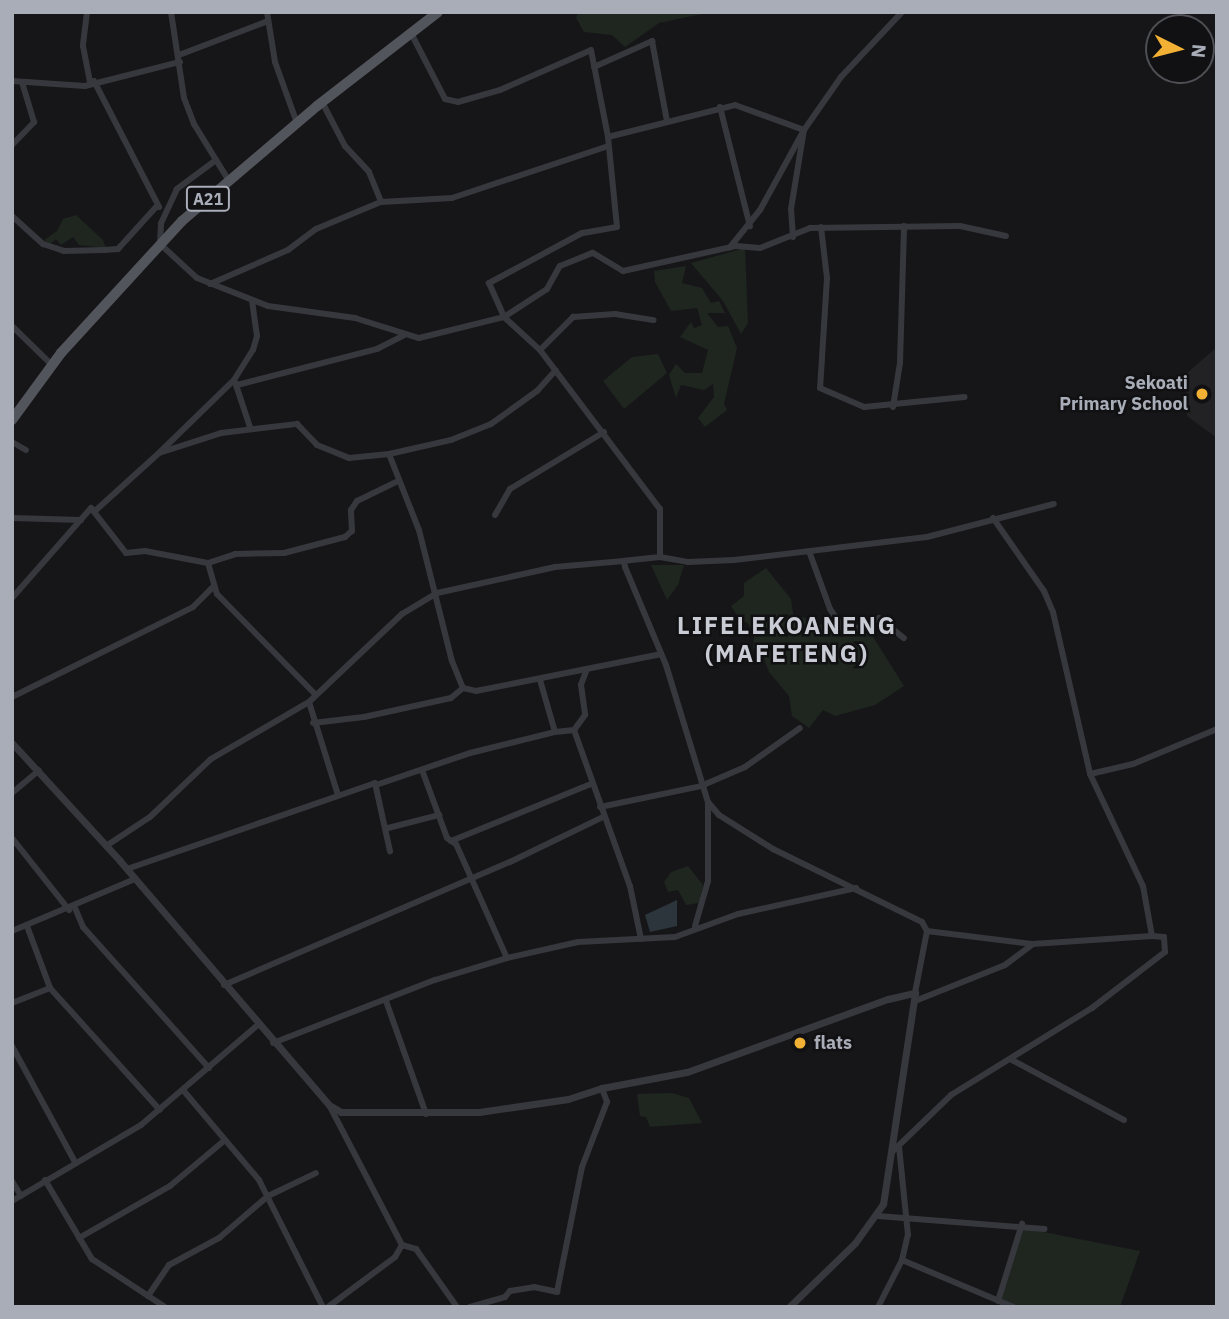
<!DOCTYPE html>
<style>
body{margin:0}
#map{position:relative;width:1229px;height:1319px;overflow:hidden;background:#161618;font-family:"IBM Plex Sans",sans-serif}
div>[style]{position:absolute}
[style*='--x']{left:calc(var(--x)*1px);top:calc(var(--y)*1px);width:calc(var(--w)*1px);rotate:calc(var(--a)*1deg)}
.built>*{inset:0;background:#222225}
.green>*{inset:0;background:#1e261f}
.water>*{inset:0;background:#2c353c}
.minor>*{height:6px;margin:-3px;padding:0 3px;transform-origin:3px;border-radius:3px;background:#37383d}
.tertiary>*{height:7px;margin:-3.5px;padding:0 3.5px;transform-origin:3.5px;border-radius:3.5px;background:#37383d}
.primary>*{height:10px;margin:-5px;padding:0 5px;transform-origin:5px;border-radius:5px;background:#53555c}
.dots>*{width:19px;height:19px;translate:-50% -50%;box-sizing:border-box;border:4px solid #111113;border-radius:50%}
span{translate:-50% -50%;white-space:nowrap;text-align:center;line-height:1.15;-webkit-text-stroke:5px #111113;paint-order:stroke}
.shield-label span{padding:2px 5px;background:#111113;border:2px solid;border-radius:5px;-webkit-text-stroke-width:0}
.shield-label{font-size:16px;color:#a8adb8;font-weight:700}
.poi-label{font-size:18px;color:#a8adb8;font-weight:700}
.right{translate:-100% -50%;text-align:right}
.left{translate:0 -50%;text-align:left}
.district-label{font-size:24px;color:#c9ccd4;font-weight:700;letter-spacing:2px}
.frame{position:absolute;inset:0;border:14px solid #a8adb8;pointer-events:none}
.north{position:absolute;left:1145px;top:14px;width:70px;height:70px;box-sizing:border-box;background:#111113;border:2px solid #4d4f55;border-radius:50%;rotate:96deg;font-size:19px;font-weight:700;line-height:28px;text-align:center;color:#a8adb8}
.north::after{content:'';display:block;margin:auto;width:24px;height:32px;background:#f2b134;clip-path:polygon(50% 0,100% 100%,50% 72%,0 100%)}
</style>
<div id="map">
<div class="built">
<i style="clip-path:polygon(1217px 347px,1217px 438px,1187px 416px,1187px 373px)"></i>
</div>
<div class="green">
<i style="clip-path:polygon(578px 12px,701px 12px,702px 14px,659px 23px,625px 47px,612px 35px,584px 32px,576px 18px)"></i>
<i style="clip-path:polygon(76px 215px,103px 240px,106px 248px,79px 245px,73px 237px,61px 245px,56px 239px,50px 244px,44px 240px,57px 231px,63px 219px)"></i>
<i style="clip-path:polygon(745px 248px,748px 323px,741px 334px,723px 301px,691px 263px)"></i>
<i style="clip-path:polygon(686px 266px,682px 283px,702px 288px,711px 303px,719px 301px,725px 313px,707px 313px,718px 327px,728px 326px,737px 348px,724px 404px,727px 410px,705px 427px,698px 418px,714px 397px,713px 384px,704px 390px,681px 385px,676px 398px,669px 375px,676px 364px,685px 373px,702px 373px,708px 350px,680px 337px,691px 322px,694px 328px,702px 325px,697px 308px,671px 311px,655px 282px,654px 271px)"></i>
<i style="clip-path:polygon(658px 354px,667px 373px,624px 409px,603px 381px,632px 357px)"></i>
<i style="clip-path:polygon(651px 565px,684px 565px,678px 585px,667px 600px)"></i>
<i style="clip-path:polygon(766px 568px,791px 599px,794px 620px,804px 617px,814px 627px,830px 621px,840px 637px,870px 632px,904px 686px,875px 705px,835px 716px,823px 710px,809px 728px,792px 716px,789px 696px,769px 672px,761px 650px,753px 648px,754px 636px,748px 623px,741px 621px,731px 606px,744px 596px,744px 583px)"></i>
<i style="clip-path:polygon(688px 866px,703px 885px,699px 903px,686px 905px,678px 890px,668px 892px,664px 882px,671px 872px)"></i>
<i style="clip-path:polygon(672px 1093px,689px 1098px,702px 1123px,650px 1127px,646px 1117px,640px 1116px,637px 1094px)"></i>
<i style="clip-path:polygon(1023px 1228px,1140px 1251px,1120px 1307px,1020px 1307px,1001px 1299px)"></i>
</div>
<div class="water">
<i style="clip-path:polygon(677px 900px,677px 926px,650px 932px,645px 915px)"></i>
</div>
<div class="minor">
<i style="--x:87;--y:12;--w:34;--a:97"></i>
<i style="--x:83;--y:46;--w:38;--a:79"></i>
<i style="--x:171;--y:12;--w:87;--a:81.4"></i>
<i style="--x:184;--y:98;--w:28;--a:69"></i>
<i style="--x:194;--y:124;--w:67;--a:58.4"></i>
<i style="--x:267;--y:12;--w:51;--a:80.9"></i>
<i style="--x:275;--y:62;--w:65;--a:70.2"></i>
<i style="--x:411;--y:33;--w:74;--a:62.7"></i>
<i style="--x:445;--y:99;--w:13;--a:13"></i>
<i style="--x:458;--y:102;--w:44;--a:-15.9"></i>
<i style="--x:500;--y:90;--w:99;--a:-23.7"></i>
<i style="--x:591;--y:50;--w:89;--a:78.9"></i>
<i style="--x:608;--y:137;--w:90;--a:84.3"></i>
<i style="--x:617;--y:227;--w:36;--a:170"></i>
<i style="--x:582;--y:233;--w:106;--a:151.7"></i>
<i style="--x:489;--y:283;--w:37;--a:66"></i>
<i style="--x:504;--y:317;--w:51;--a:-33.1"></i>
<i style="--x:547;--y:289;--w:26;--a:-61"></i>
<i style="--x:560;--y:266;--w:35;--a:-22"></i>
<i style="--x:593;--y:253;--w:35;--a:31"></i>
<i style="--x:623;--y:271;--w:116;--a:-12.5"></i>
<i style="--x:736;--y:246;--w:24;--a:5"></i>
<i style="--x:760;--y:248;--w:54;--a:-21.8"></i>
<i style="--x:810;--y:228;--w:150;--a:-0.8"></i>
<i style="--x:960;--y:226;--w:47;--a:12.3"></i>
<i style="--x:179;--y:55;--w:95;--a:-20.9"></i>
<i style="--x:594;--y:67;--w:64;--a:-24.1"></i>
<i style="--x:652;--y:41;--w:81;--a:79.4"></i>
<i style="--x:12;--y:81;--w:73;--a:3.9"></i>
<i style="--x:85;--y:86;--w:98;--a:-14.2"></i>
<i style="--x:94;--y:81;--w:142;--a:62.7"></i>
<i style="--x:322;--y:102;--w:50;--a:62.4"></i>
<i style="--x:345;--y:146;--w:35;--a:47"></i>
<i style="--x:369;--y:172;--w:32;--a:68"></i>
<i style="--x:720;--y:107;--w:123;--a:75.9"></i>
<i style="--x:608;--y:137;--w:131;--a:-14.1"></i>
<i style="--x:735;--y:105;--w:73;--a:19.9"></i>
<i style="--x:804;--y:130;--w:91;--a:118.8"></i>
<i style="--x:760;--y:210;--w:48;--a:129"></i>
<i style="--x:12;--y:145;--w:32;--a:-46"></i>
<i style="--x:34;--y:122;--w:42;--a:-106.7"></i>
<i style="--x:216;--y:160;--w:49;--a:143.4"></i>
<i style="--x:177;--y:189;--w:38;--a:115"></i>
<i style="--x:161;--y:224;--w:20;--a:93"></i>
<i style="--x:160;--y:244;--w:50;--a:42.6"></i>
<i style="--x:197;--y:278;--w:76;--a:21.5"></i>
<i style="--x:268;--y:306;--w:88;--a:7.9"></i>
<i style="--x:355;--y:318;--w:67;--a:17.4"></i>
<i style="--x:419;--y:338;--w:88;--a:-13.9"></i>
<i style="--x:504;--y:317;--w:49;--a:42.5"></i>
<i style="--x:540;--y:350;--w:199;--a:53"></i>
<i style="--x:660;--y:509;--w:48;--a:90"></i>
<i style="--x:660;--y:557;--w:36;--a:174"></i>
<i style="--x:624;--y:561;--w:6;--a:81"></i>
<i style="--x:625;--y:567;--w:106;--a:67.3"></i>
<i style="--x:666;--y:665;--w:143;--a:73"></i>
<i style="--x:708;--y:802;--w:17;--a:50"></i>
<i style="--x:719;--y:815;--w:64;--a:32.2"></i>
<i style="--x:773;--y:849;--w:166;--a:26.1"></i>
<i style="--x:922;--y:922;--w:10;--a:61"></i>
<i style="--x:927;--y:931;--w:63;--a:101"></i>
<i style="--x:12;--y:216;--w:42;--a:42.1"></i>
<i style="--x:43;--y:244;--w:22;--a:18"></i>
<i style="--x:64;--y:251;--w:40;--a:-1.4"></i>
<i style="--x:104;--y:250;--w:14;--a:-4"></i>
<i style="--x:118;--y:249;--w:58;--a:-47.8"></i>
<i style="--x:821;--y:227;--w:51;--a:83.3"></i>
<i style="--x:827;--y:278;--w:110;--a:93.6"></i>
<i style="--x:820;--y:388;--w:48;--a:23.4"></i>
<i style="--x:864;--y:407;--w:101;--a:-5.7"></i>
<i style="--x:793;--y:237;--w:28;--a:-94"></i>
<i style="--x:791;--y:209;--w:80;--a:-80.7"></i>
<i style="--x:804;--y:130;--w:65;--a:-55.1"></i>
<i style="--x:841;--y:77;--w:89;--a:-46.8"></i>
<i style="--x:210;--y:284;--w:85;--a:-23.6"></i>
<i style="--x:288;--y:250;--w:35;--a:-37"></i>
<i style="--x:316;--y:229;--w:70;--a:-22.6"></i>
<i style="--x:381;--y:202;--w:71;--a:-3.2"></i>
<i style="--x:452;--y:198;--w:164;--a:-18.4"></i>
<i style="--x:12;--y:326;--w:56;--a:44.3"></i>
<i style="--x:540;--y:350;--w:47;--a:-45"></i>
<i style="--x:573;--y:317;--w:42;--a:-4.1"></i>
<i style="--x:615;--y:314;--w:39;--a:9"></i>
<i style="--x:235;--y:382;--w:47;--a:71.6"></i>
<i style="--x:237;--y:385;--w:145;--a:-14.4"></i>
<i style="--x:377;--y:349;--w:30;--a:-27"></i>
<i style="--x:893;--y:407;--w:45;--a:-81"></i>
<i style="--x:900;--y:363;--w:137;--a:-88.3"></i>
<i style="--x:12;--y:442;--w:16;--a:30"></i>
<i style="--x:160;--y:452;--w:103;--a:-44.2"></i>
<i style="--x:234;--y:380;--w:36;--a:-58"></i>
<i style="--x:253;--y:350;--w:15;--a:-74"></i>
<i style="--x:257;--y:336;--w:36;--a:-98"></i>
<i style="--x:389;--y:454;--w:82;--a:68.5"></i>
<i style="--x:419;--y:530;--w:135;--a:75.9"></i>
<i style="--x:452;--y:661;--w:29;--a:68"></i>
<i style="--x:463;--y:688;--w:13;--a:13"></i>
<i style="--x:476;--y:691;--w:189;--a:-11.3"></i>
<i style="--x:95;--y:511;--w:86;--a:-42.2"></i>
<i style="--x:159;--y:453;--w:65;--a:-17.9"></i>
<i style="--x:221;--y:433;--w:77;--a:-6.8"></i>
<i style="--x:297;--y:424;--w:29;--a:46"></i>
<i style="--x:317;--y:445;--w:35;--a:22"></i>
<i style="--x:349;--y:458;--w:40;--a:-5.7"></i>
<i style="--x:389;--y:454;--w:64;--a:-12.7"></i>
<i style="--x:451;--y:440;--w:43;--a:-21.8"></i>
<i style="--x:491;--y:424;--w:57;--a:-35.7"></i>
<i style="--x:537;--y:391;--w:28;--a:-48"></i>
<i style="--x:495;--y:515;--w:30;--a:-60"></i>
<i style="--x:510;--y:489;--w:110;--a:-31.2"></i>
<i style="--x:12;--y:518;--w:69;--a:1.7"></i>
<i style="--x:993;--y:518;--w:89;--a:55.1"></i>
<i style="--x:1044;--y:591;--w:23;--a:67"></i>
<i style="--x:1053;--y:612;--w:166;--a:77.1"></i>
<i style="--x:1090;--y:774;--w:124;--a:64.7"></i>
<i style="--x:1143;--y:886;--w:51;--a:79.8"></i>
<i style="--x:809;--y:551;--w:62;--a:70.1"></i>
<i style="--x:830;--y:609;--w:29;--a:56"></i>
<i style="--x:846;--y:633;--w:36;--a:-24"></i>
<i style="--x:879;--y:618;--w:32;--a:39"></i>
<i style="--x:660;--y:557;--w:28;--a:10"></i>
<i style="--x:688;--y:562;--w:46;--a:-2.5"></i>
<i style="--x:734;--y:560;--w:194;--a:-6.8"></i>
<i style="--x:927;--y:537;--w:131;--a:-14.6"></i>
<i style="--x:208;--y:563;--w:32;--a:74"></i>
<i style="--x:217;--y:594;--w:141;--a:45.6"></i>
<i style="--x:12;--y:598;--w:120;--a:-48.7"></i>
<i style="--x:91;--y:508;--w:57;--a:52.1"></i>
<i style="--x:126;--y:553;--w:19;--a:-6"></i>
<i style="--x:145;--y:551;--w:64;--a:10.8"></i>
<i style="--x:208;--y:563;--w:28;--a:-18"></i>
<i style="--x:235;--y:554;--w:49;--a:-1.2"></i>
<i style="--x:284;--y:553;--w:63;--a:-14.7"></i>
<i style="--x:345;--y:537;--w:9;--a:-41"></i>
<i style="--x:352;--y:531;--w:21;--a:-93"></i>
<i style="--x:351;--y:510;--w:11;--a:-56"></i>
<i style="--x:357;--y:501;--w:46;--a:-26"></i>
<i style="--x:587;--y:669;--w:17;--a:111"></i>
<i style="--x:581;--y:685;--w:30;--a:82"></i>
<i style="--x:585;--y:715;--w:19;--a:126"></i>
<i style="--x:574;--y:730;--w:166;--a:70.3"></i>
<i style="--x:630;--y:886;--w:54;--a:78.3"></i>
<i style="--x:540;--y:680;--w:54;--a:73.9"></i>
<i style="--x:555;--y:732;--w:19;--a:-6"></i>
<i style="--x:12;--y:697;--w:202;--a:-26.4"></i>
<i style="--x:193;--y:607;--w:28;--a:-45"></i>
<i style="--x:309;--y:702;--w:97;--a:72.7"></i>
<i style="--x:313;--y:723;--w:51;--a:-6.7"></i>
<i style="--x:364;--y:717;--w:89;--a:-12.3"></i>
<i style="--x:451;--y:698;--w:16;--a:-40"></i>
<i style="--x:422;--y:770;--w:72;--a:69.8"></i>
<i style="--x:447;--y:838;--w:11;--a:34"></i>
<i style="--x:456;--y:844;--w:125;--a:65.9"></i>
<i style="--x:1090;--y:774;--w:44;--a:-13.1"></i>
<i style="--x:1133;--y:764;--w:91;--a:-22.6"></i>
<i style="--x:376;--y:785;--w:99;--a:-18.8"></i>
<i style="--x:470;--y:753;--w:88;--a:-13.9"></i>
<i style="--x:12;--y:793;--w:35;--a:-40"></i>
<i style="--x:600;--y:807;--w:103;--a:-11.7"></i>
<i style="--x:701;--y:786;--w:48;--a:-23.4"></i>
<i style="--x:745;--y:767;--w:67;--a:-35.3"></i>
<i style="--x:388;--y:828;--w:53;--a:-14.3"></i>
<i style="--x:12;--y:838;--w:92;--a:51.6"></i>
<i style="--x:451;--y:841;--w:153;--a:-22.2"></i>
<i style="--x:106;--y:846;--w:53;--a:-33.4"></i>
<i style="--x:150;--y:817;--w:84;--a:-43.6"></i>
<i style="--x:211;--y:759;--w:113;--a:-30.2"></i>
<i style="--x:309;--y:702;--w:128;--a:-43.4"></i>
<i style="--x:402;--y:614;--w:41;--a:-31"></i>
<i style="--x:437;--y:593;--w:121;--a:-12.4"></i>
<i style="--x:555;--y:567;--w:69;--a:-5"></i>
<i style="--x:127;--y:869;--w:262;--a:-19.1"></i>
<i style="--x:375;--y:783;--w:70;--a:77.6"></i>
<i style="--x:75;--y:908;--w:21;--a:67"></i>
<i style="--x:83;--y:927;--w:189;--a:48.2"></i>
<i style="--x:27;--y:926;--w:66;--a:69.6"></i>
<i style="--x:50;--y:988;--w:164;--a:48"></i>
<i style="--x:695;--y:926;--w:47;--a:-73.9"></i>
<i style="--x:708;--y:881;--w:79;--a:-90"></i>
<i style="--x:12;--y:931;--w:134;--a:-22.9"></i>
<i style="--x:224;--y:985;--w:311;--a:-23.3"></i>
<i style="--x:510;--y:862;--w:103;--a:-25.8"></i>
<i style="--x:386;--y:1001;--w:120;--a:70.5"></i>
<i style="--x:915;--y:1001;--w:97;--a:-21.8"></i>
<i style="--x:1005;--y:965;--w:34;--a:-37"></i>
<i style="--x:12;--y:1003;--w:41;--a:-21.5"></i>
<i style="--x:273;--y:1043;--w:174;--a:-21.3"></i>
<i style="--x:435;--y:980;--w:75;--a:-17"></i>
<i style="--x:507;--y:958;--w:73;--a:-12.7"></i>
<i style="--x:578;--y:942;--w:97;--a:-3"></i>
<i style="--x:675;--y:937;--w:67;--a:-20.1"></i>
<i style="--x:738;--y:914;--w:121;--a:-12.4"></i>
<i style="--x:12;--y:1046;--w:132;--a:61.5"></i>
<i style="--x:1012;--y:1060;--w:127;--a:28.2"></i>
<i style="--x:183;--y:1090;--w:118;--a:49.8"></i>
<i style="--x:259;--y:1180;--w:142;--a:63.3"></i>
<i style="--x:892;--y:1152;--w:82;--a:-44"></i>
<i style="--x:951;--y:1095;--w:166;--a:-31.7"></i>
<i style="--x:1092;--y:1008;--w:92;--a:-37.5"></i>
<i style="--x:1165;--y:952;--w:15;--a:-94"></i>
<i style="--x:1164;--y:937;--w:12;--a:-175"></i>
<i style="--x:1152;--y:936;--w:120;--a:176.2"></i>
<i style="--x:1032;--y:944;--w:106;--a:-172.9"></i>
<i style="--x:45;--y:1180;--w:92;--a:59.3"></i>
<i style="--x:92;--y:1259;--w:87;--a:33.3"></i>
<i style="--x:12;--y:1181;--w:17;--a:59"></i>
<i style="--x:12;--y:1201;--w:150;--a:-30.5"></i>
<i style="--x:141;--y:1125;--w:155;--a:-40.6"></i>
<i style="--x:878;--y:1216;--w:167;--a:4.5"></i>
<i style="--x:79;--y:1238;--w:105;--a:-29.7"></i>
<i style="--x:170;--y:1186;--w:72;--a:-39.9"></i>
<i style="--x:402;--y:1245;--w:15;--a:16"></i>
<i style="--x:416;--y:1249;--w:71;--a:54.7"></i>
<i style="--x:902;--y:1260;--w:121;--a:22.9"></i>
<i style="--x:148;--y:1296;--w:37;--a:-56"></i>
<i style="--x:169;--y:1265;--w:57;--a:-28.4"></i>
<i style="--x:219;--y:1238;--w:65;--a:-40.6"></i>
<i style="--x:268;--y:1196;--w:53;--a:-25.6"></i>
<i style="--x:998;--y:1301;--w:81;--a:-72.7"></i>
<i style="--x:328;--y:1307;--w:84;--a:-36.7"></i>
<i style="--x:395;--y:1257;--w:14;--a:-60"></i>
<i style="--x:402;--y:1245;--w:158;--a:-117.5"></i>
<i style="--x:470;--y:1307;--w:36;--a:-16"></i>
<i style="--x:505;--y:1297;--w:8;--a:-50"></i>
<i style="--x:510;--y:1291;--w:24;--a:-9"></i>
<i style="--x:534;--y:1287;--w:24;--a:12"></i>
<i style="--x:557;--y:1292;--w:127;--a:-78.7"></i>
<i style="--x:582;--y:1167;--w:70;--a:-69"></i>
<i style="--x:607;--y:1102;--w:15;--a:-110"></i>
<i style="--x:878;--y:1307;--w:53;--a:-62.9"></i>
<i style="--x:902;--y:1260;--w:26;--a:-77"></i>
<i style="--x:908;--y:1235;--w:88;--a:-95.8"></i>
</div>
<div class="tertiary">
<i style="--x:12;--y:743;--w:160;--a:47.5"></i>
<i style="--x:120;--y:861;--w:321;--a:49.4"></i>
<i style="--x:329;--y:1105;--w:14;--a:30"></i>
<i style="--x:341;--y:1112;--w:138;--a:0"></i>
<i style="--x:479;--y:1112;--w:90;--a:-8.3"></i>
<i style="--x:568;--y:1099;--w:36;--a:-18"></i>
<i style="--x:602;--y:1088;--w:86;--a:-10.7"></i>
<i style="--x:687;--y:1072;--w:214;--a:-20"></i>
<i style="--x:888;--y:999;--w:28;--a:-13"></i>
<i style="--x:915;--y:993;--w:213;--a:98.6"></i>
<i style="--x:883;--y:1204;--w:48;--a:125.7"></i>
<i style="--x:855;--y:1243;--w:92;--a:135.9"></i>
</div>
<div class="primary">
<i style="--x:12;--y:420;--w:83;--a:-53.8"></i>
<i style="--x:61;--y:353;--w:179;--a:-47.5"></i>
<i style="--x:182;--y:221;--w:177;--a:-40.4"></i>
<i style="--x:317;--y:106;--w:153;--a:-37.8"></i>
</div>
<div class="dots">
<i style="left:1202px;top:394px;background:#f2b134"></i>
<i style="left:800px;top:1043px;background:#f2b134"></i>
</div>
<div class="shield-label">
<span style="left:208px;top:199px">A21</span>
</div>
<div class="poi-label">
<span class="right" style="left:1188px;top:394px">Sekoati<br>Primary School</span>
<span class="left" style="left:814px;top:1043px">flats</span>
</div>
<div class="district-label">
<span style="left:787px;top:640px">LIFELEKOANENG<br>(MAFETENG)</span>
</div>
<div class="frame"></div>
<div class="north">N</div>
</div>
